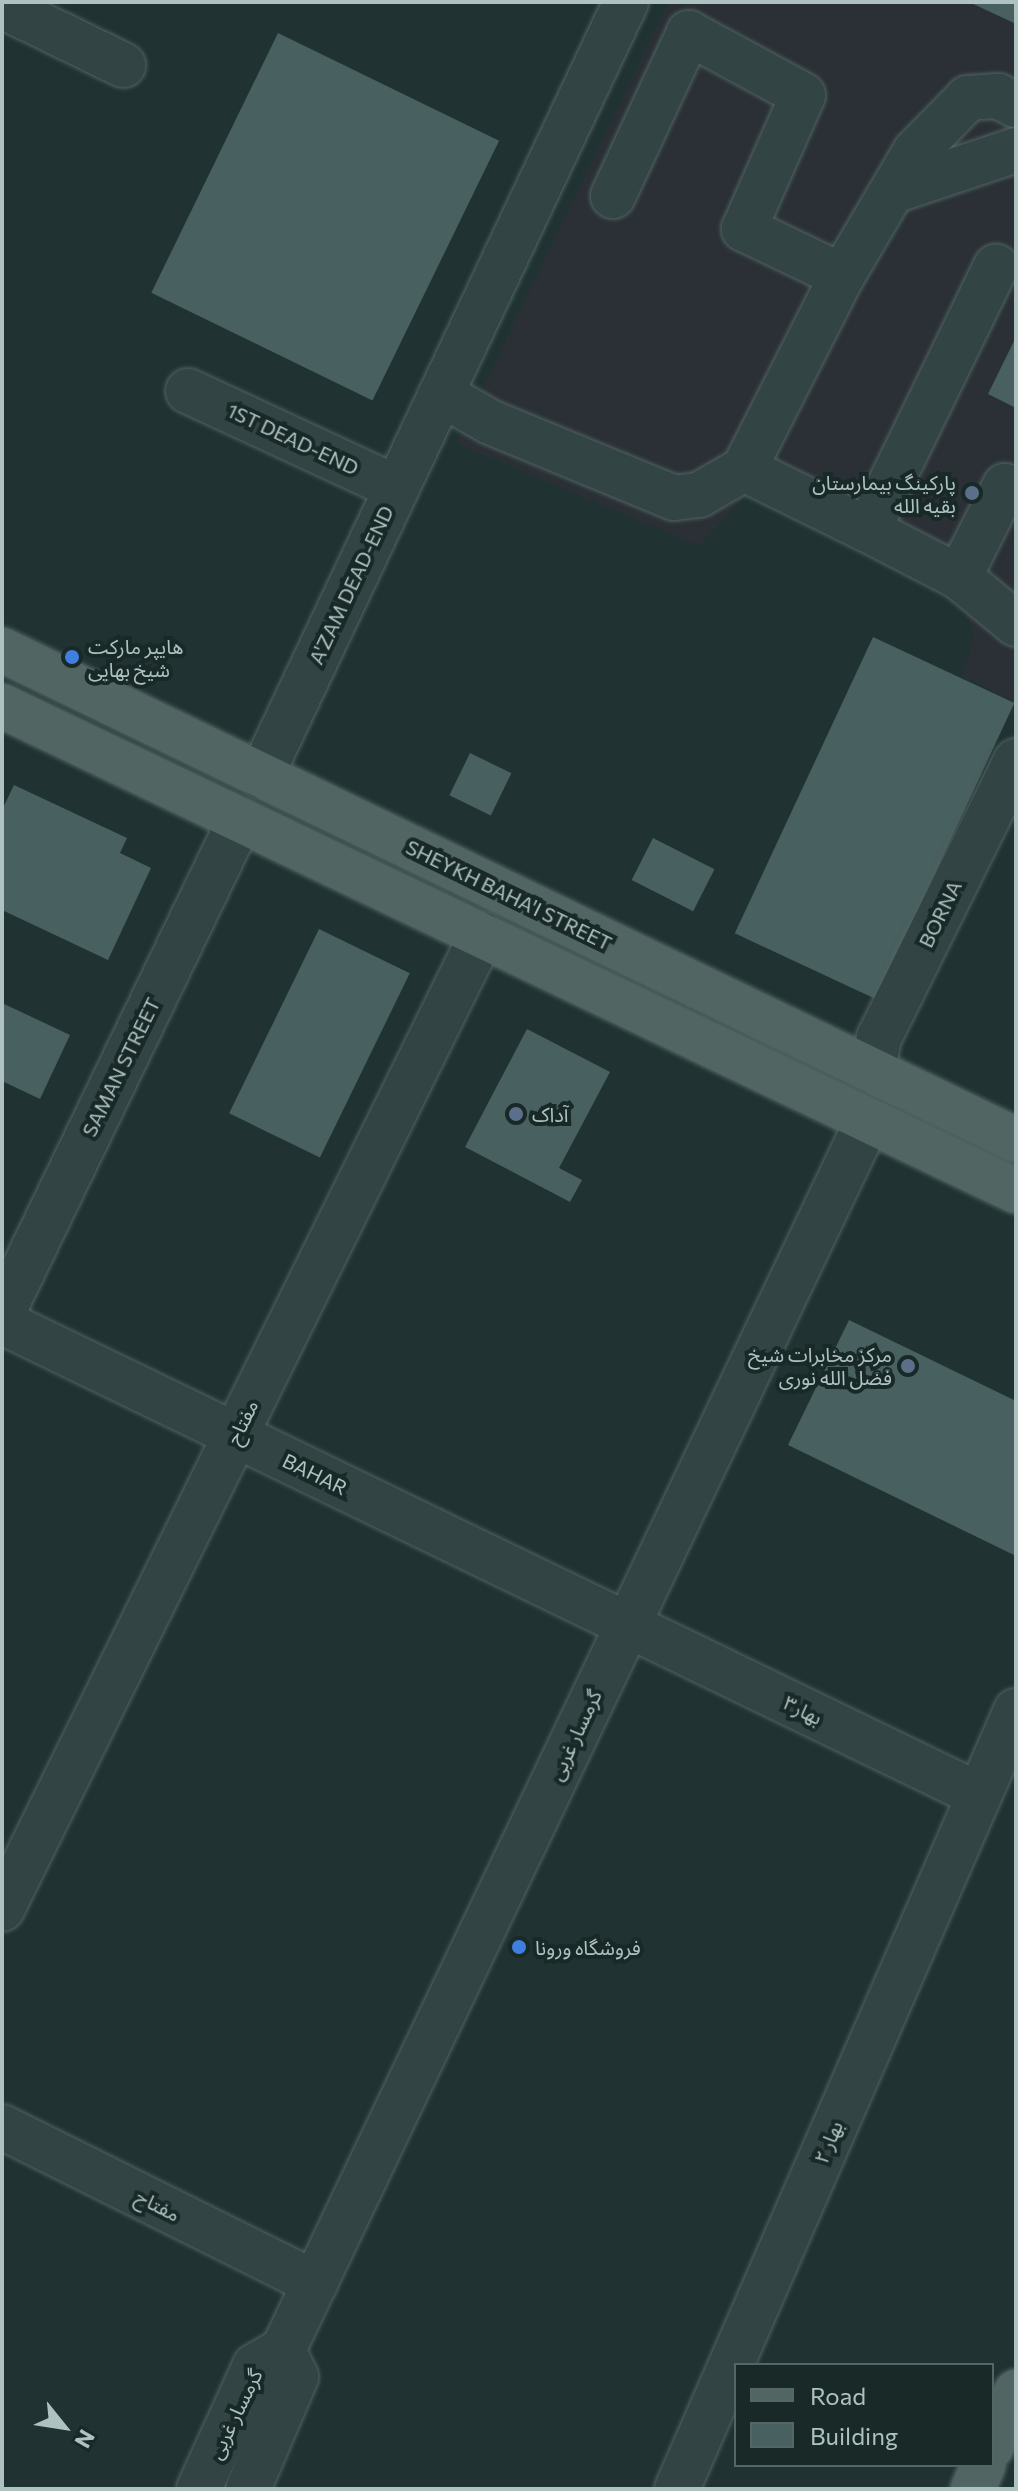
<!DOCTYPE html>
<meta charset="utf-8">
<style>
body{margin:0}
#map{position:relative;width:1018px;height:2491px;overflow:hidden;background:#203332;font-family:Commissioner,"Noto Sans Arabic",sans-serif}
div>[style]{position:absolute}
[style*='--x']{left:calc(var(--x)*1px);top:calc(var(--y)*1px);width:calc(var(--w)*1px);rotate:calc(var(--a)*1deg)}
.medical>*{inset:0;background:#2a3036}
.building>*{inset:0;background:#48605f;transform-origin:0 0}
.roads{filter:drop-shadow(0 0 2px #516362) drop-shadow(0 0 2px #516362)}
.minor>*{height:44px;margin:-22px;padding:0 22px;transform-origin:22px;border-radius:22px;background:#344}
.major>*{height:44px;margin:-22px;padding:0 22px;transform-origin:22px;border-radius:22px;background:#516563}
.dots>*{width:22px;height:22px;translate:-50% -50%;box-sizing:border-box;border:4px solid #192928;border-radius:50%}
span{translate:-50% -50%;white-space:nowrap;text-align:center;line-height:1.15;-webkit-text-stroke:8px #192928;paint-order:stroke}
.street-label{font-size:20px;color:#adc2c1}
.poi-label{font-size:20px;color:#adc2c1}
.right{translate:-100% -50%;text-align:right}
.left{translate:0 -50%;text-align:left}
.frame{position:absolute;inset:0;border:4px solid #adc2c1;pointer-events:none}
.legend{position:absolute;left:734px;top:2363px;width:260px;height:104px;box-sizing:border-box;background:#192928;border:2px solid #546665;margin:0;padding:10px 14px;list-style:none;font-size:24px;color:#adc2c1}
.legend li{display:flex;align-items:center;gap:16px;height:40px}
.legend b{width:40px;border:2px solid #546665}
.north{position:absolute;left:24px;top:2387px;width:80px;height:80px;-webkit-text-stroke:6px #192928;paint-order:stroke;rotate:120deg;font-size:22px;font-weight:700;line-height:32px;text-align:center;color:#adc2c1}
.north::after{content:'';display:block;margin:auto;width:28px;height:36px;background:#adc2c1;clip-path:polygon(50% 0,100% 100%,50% 72%,0 100%)}
</style>
<div id="map">
<div class="medical">
<i style="clip-path:polygon(669px 2px,1016px 2px,1016px 702px,962px 676px,974px 638px,961px 598px,747px 494px,699px 546px,456px 443px)"></i>
</div>
<div class="building">
<i style="clip-path:polygon(969px 2px,1016px 2px,1016px 24px)"></i>
<i style="left:278px;top:33px;width:246px;height:289px;rotate:26deg"></i>
<i style="clip-path:polygon(1016px 337px,1016px 408px,988px 394px)"></i>
<i style="left:873px;top:637px;width:156px;height:327px;rotate:25deg"></i>
<i style="left:470px;top:753px;width:46px;height:47px;rotate:26deg"></i>
<i style="clip-path:polygon(14px 785px,127px 838px,120px 853px,151px 868px,108px 960px,2px 910px,2px 810px)"></i>
<i style="left:653px;top:838px;width:69px;height:47px;rotate:27deg"></i>
<i style="left:319px;top:929px;width:101px;height:205px;rotate:26deg"></i>
<i style="clip-path:polygon(2px 1003px,70px 1035px,40px 1099px,2px 1081px)"></i>
<i style="clip-path:polygon(527px 1029px,610px 1072px,559px 1168px,582px 1180px,570px 1202px,465px 1147px)"></i>
<i style="clip-path:polygon(849px 1320px,1016px 1401px,1016px 1556px,788px 1445px)"></i>
</div>
<div class="roads">
<div class="minor">
<i style="--x:2;--y:6;--w:135;--a:26"></i>
<i style="--x:893;--y:191;--w:130;--a:-18.4"></i>
<i style="--x:842;--y:276;--w:144;--a:-59.5"></i>
<i style="--x:915;--y:152;--w:76;--a:-45.5"></i>
<i style="--x:968;--y:98;--w:30;--a:-4"></i>
<i style="--x:998;--y:96;--w:20;--a:27"></i>
<i style="--x:188;--y:391;--w:230;--a:24.9"></i>
<i style="--x:441;--y:394;--w:56;--a:29.7"></i>
<i style="--x:490;--y:422;--w:199;--a:22.4"></i>
<i style="--x:674;--y:498;--w:25;--a:-7"></i>
<i style="--x:699;--y:495;--w:52;--a:-30"></i>
<i style="--x:744;--y:469;--w:216;--a:-63.1"></i>
<i style="--x:842;--y:276;--w:109;--a:-154.4"></i>
<i style="--x:744;--y:229;--w:146;--a:-66.2"></i>
<i style="--x:803;--y:95;--w:130;--a:-151.5"></i>
<i style="--x:689;--y:33;--w:180;--a:115"></i>
<i style="--x:744;--y:469;--w:138;--a:26.2"></i>
<i style="--x:868;--y:530;--w:293;--a:-64.1"></i>
<i style="--x:868;--y:530;--w:102;--a:27.3"></i>
<i style="--x:959;--y:577;--w:74;--a:39.5"></i>
<i style="--x:959;--y:577;--w:102;--a:-63.2"></i>
<i style="--x:1005;--y:486;--w:13;--a:29"></i>
<i style="--x:261;--y:776;--w:856;--a:-64.75"></i>
<i style="--x:873;--y:1071;--w:34;--a:-80"></i>
<i style="--x:879;--y:1038;--w:309;--a:-63.7"></i>
<i style="--x:2;--y:1314;--w:548;--a:-64.28"></i>
<i style="--x:2;--y:1322;--w:1085;--a:25.83"></i>
<i style="--x:2;--y:1909;--w:1086;--a:-63.77"></i>
<i style="--x:2;--y:2127;--w:350;--a:26.5"></i>
<i style="--x:199;--y:2489;--w:135;--a:-65.5"></i>
<i style="--x:255;--y:2366;--w:32;--a:-30"></i>
<i style="--x:283;--y:2350;--w:1362;--a:-64.56"></i>
<i style="--x:248;--y:2489;--w:122;--a:-66.8"></i>
<i style="--x:296;--y:2377;--w:30;--a:-116"></i>
<i style="--x:677;--y:2489;--w:849;--a:-66.46"></i>
</div>
<div class="major">
<i style="--x:2;--y:650;--w:1126;--a:25.79"></i>
<i style="--x:2;--y:706;--w:1124;--a:25.56"></i>
<i style="--x:992;--y:2446;--w:59;--a:-66"></i>
<i style="--x:973;--y:2489;--w:26;--a:-67"></i>
</div>
</div>
<div class="dots">
<i style="left:972px;top:493px;background:#5c6f8a"></i>
<i style="left:72px;top:657px;background:#3f7fe0"></i>
<i style="left:516px;top:1114px;background:#5c6f8a"></i>
<i style="left:908px;top:1366px;background:#5c6f8a"></i>
<i style="left:519px;top:1947px;background:#3f7fe0"></i>
</div>
<div class="street-label">
<span style="left:293px;top:439px;rotate:25deg">1ST DEAD-END</span>
<span style="left:351px;top:585px;rotate:-65deg">A'ZAM DEAD-END</span>
<span style="left:509px;top:895px;rotate:26deg">SHEYKH BAHA'I STREET</span>
<span style="left:940px;top:914px;rotate:-64deg">BORNA</span>
<span style="left:121px;top:1067px;rotate:-64deg">SAMAN STREET</span>
<span style="left:242px;top:1422px;rotate:-64deg">مفتاح</span>
<span style="left:315px;top:1474px;rotate:26deg">BAHAR</span>
<span style="left:803px;top:1710px;rotate:26deg">بهار۳</span>
<span style="left:575px;top:1735px;rotate:-65deg">گرمسار غربی</span>
<span style="left:828px;top:2142px;rotate:-67deg">بهار ۲</span>
<span style="left:158px;top:2205px;rotate:27deg">مفتاح</span>
<span style="left:235px;top:2414px;rotate:-64deg">گرمسار غربی</span>
</div>
<div class="poi-label">
<span class="right" style="left:956px;top:494px">پارکینگ بیمارستان<br>بقیه الله</span>
<span class="left" style="left:88px;top:658px">هایپر مارکت<br>شیخ بهایی</span>
<span class="left" style="left:532px;top:1114px">آداک</span>
<span class="right" style="left:892px;top:1366px">مرکز مخابرات شیخ<br>فضل الله نوری</span>
<span class="left" style="left:535px;top:1947px">فروشگاه ورونا</span>
</div>
<div class="frame"></div>
<ul class="legend">
<li><b style="height:10px;background:#516563"></b>Road</li>
<li><b style="height:22px;background:#48605f"></b>Building</li>
</ul>
<div class="north">N</div>
</div>
